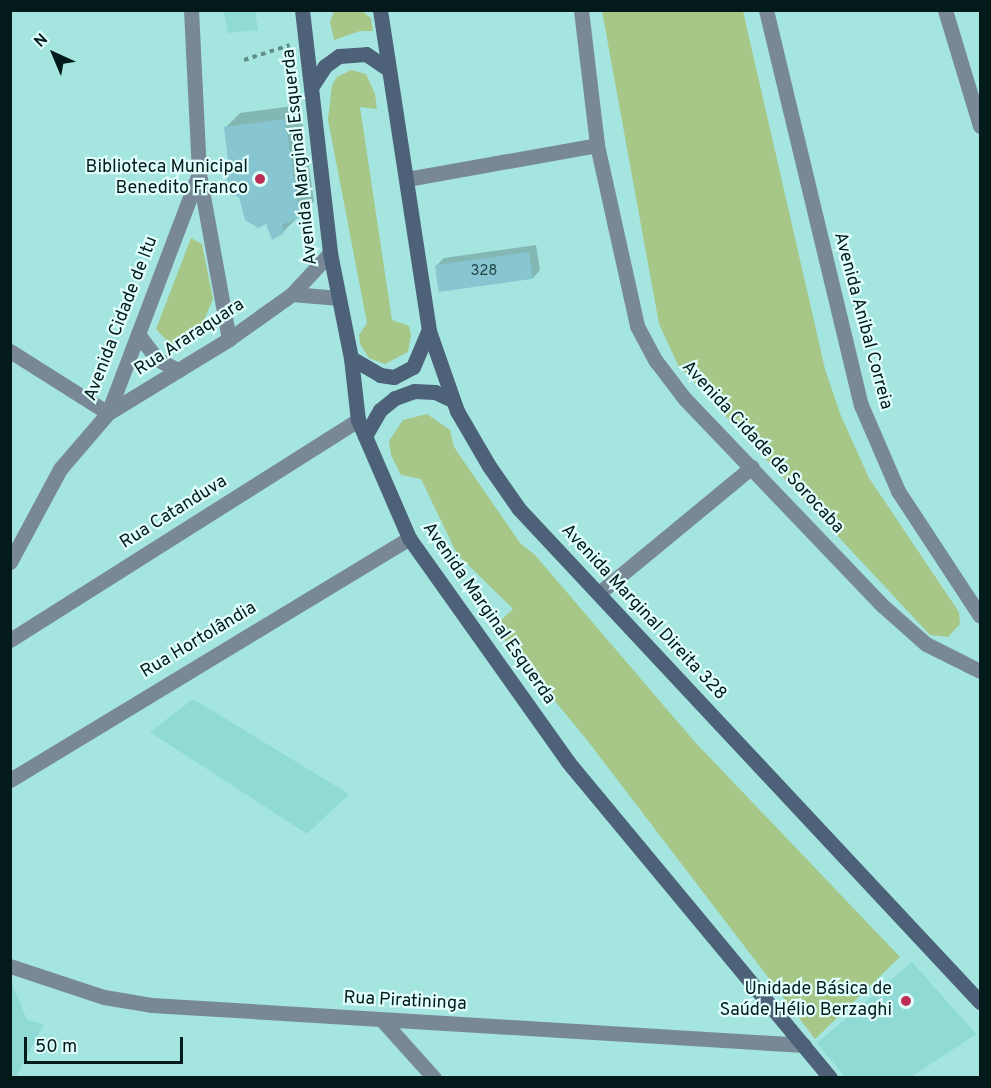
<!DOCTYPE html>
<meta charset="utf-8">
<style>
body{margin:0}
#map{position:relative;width:991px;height:1088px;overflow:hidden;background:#a4e5e0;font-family:Overpass,sans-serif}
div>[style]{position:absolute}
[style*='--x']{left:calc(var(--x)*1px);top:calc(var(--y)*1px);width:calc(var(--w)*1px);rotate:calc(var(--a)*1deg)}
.built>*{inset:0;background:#8fdad5}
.green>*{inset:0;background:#a6c788}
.shadow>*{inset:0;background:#0003}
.building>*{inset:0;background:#87c5d0;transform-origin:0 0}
.path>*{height:4px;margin-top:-2px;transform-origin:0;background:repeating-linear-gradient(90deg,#5d8c89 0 4.5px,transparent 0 9px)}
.minor>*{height:15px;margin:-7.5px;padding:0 7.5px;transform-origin:7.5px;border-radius:7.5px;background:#798897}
.secondary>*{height:15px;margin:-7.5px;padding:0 7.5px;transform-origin:7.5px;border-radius:7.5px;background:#4d6278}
.dots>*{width:16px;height:16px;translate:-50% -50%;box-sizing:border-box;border:3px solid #e0fffc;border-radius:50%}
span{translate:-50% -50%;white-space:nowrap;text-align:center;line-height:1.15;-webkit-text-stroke:4.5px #e0fffc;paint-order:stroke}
.number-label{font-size:15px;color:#234648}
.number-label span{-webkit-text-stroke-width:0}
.street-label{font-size:18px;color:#021b1a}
.poi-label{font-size:18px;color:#021b1a}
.right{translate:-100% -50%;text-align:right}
.frame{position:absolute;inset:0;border:12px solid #021b1a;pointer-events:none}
.north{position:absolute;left:24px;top:24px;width:60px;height:60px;-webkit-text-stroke:4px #e0fffc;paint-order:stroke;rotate:316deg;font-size:16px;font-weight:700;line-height:24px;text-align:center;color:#021b1a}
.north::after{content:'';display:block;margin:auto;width:21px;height:27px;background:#021b1a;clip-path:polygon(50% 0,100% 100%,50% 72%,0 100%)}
.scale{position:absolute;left:24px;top:1037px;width:159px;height:27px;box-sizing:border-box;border:3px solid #021b1a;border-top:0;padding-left:8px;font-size:18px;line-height:21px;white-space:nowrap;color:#021b1a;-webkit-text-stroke:4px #e0fffc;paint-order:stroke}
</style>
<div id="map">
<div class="built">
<i style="clip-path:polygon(224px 11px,255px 11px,258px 30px,228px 33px)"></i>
<i style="clip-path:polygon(193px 699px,349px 794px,307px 834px,150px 732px)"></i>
<i style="clip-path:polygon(912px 962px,976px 1034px,911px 1077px,845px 1077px,817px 1043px)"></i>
<i style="clip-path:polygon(11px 981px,27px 1020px,44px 1024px,16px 1077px,11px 1077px)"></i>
</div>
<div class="green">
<i style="clip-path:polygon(334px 11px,362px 11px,371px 18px,373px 31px,360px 31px,334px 40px,330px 22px)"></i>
<i style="clip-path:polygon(602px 11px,743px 11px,825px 369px,841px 416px,869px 478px,959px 612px,960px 624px,948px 637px,930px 635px,678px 365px,659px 324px)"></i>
<i style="clip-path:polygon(351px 70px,366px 74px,375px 94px,377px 109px,360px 107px,392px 320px,409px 326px,411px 335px,408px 352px,385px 364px,369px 358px,360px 344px,359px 335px,367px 323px,328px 120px,332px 85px,337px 77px)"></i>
<i style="clip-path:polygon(191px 238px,202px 244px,213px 299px,199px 332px,186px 344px,171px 345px,156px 329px)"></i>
<i style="clip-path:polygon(427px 414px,450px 430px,454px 447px,520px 543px,535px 555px,694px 741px,900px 957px,815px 1039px,587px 740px,494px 627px,513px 609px,457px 554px,421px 479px,401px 475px,391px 455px,389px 441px,403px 420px)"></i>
</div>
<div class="shadow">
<i style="clip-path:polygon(300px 105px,314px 201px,283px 232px,267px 222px,240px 196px,225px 163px,229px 159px,225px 128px,240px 113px)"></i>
<i style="clip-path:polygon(536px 245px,540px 270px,533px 278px,436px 266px,444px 258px)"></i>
</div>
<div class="building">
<i style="clip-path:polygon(285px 119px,300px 217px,282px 225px,284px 233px,272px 240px,266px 224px,258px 228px,245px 220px,239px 197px,230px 195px,224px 162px,228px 161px,224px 127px)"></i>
<i style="left:529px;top:252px;width:27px;height:95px;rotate:82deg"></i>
</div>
<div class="path">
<i style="--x:244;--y:60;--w:48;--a:-18.1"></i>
</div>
<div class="minor">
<i style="--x:581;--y:10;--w:136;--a:83.2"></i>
<i style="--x:597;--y:145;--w:185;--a:77.5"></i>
<i style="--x:637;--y:326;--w:40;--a:62"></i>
<i style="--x:656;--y:361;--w:48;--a:52.7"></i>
<i style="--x:685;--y:399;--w:286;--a:46.3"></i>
<i style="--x:883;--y:606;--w:57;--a:41.5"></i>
<i style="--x:926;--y:644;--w:60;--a:26.6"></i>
<i style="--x:766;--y:10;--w:406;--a:76.5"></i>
<i style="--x:861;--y:405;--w:94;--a:66.7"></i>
<i style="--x:898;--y:491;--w:149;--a:56.7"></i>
<i style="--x:945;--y:10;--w:121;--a:73.2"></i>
<i style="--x:199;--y:174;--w:168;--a:79.7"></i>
<i style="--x:407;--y:179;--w:193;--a:-10.1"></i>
<i style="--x:292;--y:294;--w:47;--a:4.9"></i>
<i style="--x:138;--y:334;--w:31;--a:53"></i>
<i style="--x:157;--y:359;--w:24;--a:28"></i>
<i style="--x:10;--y:351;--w:116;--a:32.3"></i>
<i style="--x:108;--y:413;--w:142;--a:-31.4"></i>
<i style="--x:229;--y:339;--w:77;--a:-35.5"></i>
<i style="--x:292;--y:294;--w:56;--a:-47.2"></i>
<i style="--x:10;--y:562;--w:106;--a:-61.7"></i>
<i style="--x:60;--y:469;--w:74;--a:-49.4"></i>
<i style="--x:108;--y:413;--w:257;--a:-69.2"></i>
<i style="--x:199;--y:173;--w:163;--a:-92.8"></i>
<i style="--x:599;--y:593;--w:198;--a:-39.5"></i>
<i style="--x:10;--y:640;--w:412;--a:-32.3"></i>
<i style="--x:10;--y:780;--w:467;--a:-31.2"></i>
<i style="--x:10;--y:966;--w:99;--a:18.3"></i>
<i style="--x:104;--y:997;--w:49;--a:9.5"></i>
<i style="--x:152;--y:1005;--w:653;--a:3.51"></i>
<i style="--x:382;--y:1020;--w:78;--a:48.1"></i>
</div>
<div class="secondary">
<i style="--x:302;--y:10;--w:245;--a:83.4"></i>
<i style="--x:330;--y:253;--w:107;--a:78.7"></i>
<i style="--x:351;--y:358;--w:62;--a:83.6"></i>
<i style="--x:358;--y:420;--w:129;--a:66.6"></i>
<i style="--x:409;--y:538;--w:275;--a:54.6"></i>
<i style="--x:568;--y:762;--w:410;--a:50.3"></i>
<i style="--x:380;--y:10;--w:325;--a:81.3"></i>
<i style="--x:429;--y:331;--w:85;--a:70.7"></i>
<i style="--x:457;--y:411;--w:64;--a:59.8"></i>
<i style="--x:489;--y:466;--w:52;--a:55.1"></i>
<i style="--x:519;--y:509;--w:675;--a:46.92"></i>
<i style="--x:312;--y:86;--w:24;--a:-57"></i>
<i style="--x:325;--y:66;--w:17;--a:-36"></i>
<i style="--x:339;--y:56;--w:27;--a:-4"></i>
<i style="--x:366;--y:54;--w:25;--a:34"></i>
<i style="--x:351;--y:358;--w:34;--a:30"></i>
<i style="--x:380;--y:375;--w:14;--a:8"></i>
<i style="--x:394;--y:377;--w:21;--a:-28"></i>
<i style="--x:413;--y:367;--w:38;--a:-67"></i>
<i style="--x:365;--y:436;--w:30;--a:-60"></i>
<i style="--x:380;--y:410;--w:19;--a:-39"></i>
<i style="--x:395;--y:398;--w:20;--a:-20"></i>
<i style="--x:414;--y:391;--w:21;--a:3"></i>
<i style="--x:435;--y:392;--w:19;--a:25"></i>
</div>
<div class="dots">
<i style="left:260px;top:179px;background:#bd2d53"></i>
<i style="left:906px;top:1001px;background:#bd2d53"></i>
</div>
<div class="number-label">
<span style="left:484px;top:272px">328</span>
</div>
<div class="street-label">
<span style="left:301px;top:157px;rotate:-96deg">Avenida Marginal Esquerda</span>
<span style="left:122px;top:319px;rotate:-69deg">Avenida Cidade de Itu</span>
<span style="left:862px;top:321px;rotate:75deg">Avenida Anibal Correia</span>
<span style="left:190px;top:338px;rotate:-33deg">Rua Araraquara</span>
<span style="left:762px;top:448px;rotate:47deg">Avenida Cidade de Sorocaba</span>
<span style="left:174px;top:513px;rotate:-32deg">Rua Catanduva</span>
<span style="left:643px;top:613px;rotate:47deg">Avenida Marginal Direita 328</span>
<span style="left:488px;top:614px;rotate:55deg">Avenida Marginal Esquerda</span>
<span style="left:199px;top:641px;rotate:-31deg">Rua Hortolândia</span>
<span style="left:405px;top:1002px;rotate:3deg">Rua Piratininga</span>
</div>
<div class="poi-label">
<span class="right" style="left:248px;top:179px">Biblioteca Municipal<br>Benedito Franco</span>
<span class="right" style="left:892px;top:1001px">Unidade Básica de<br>Saúde Hélio Berzaghi</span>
</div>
<div class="frame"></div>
<div class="north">N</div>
<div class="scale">50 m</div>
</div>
